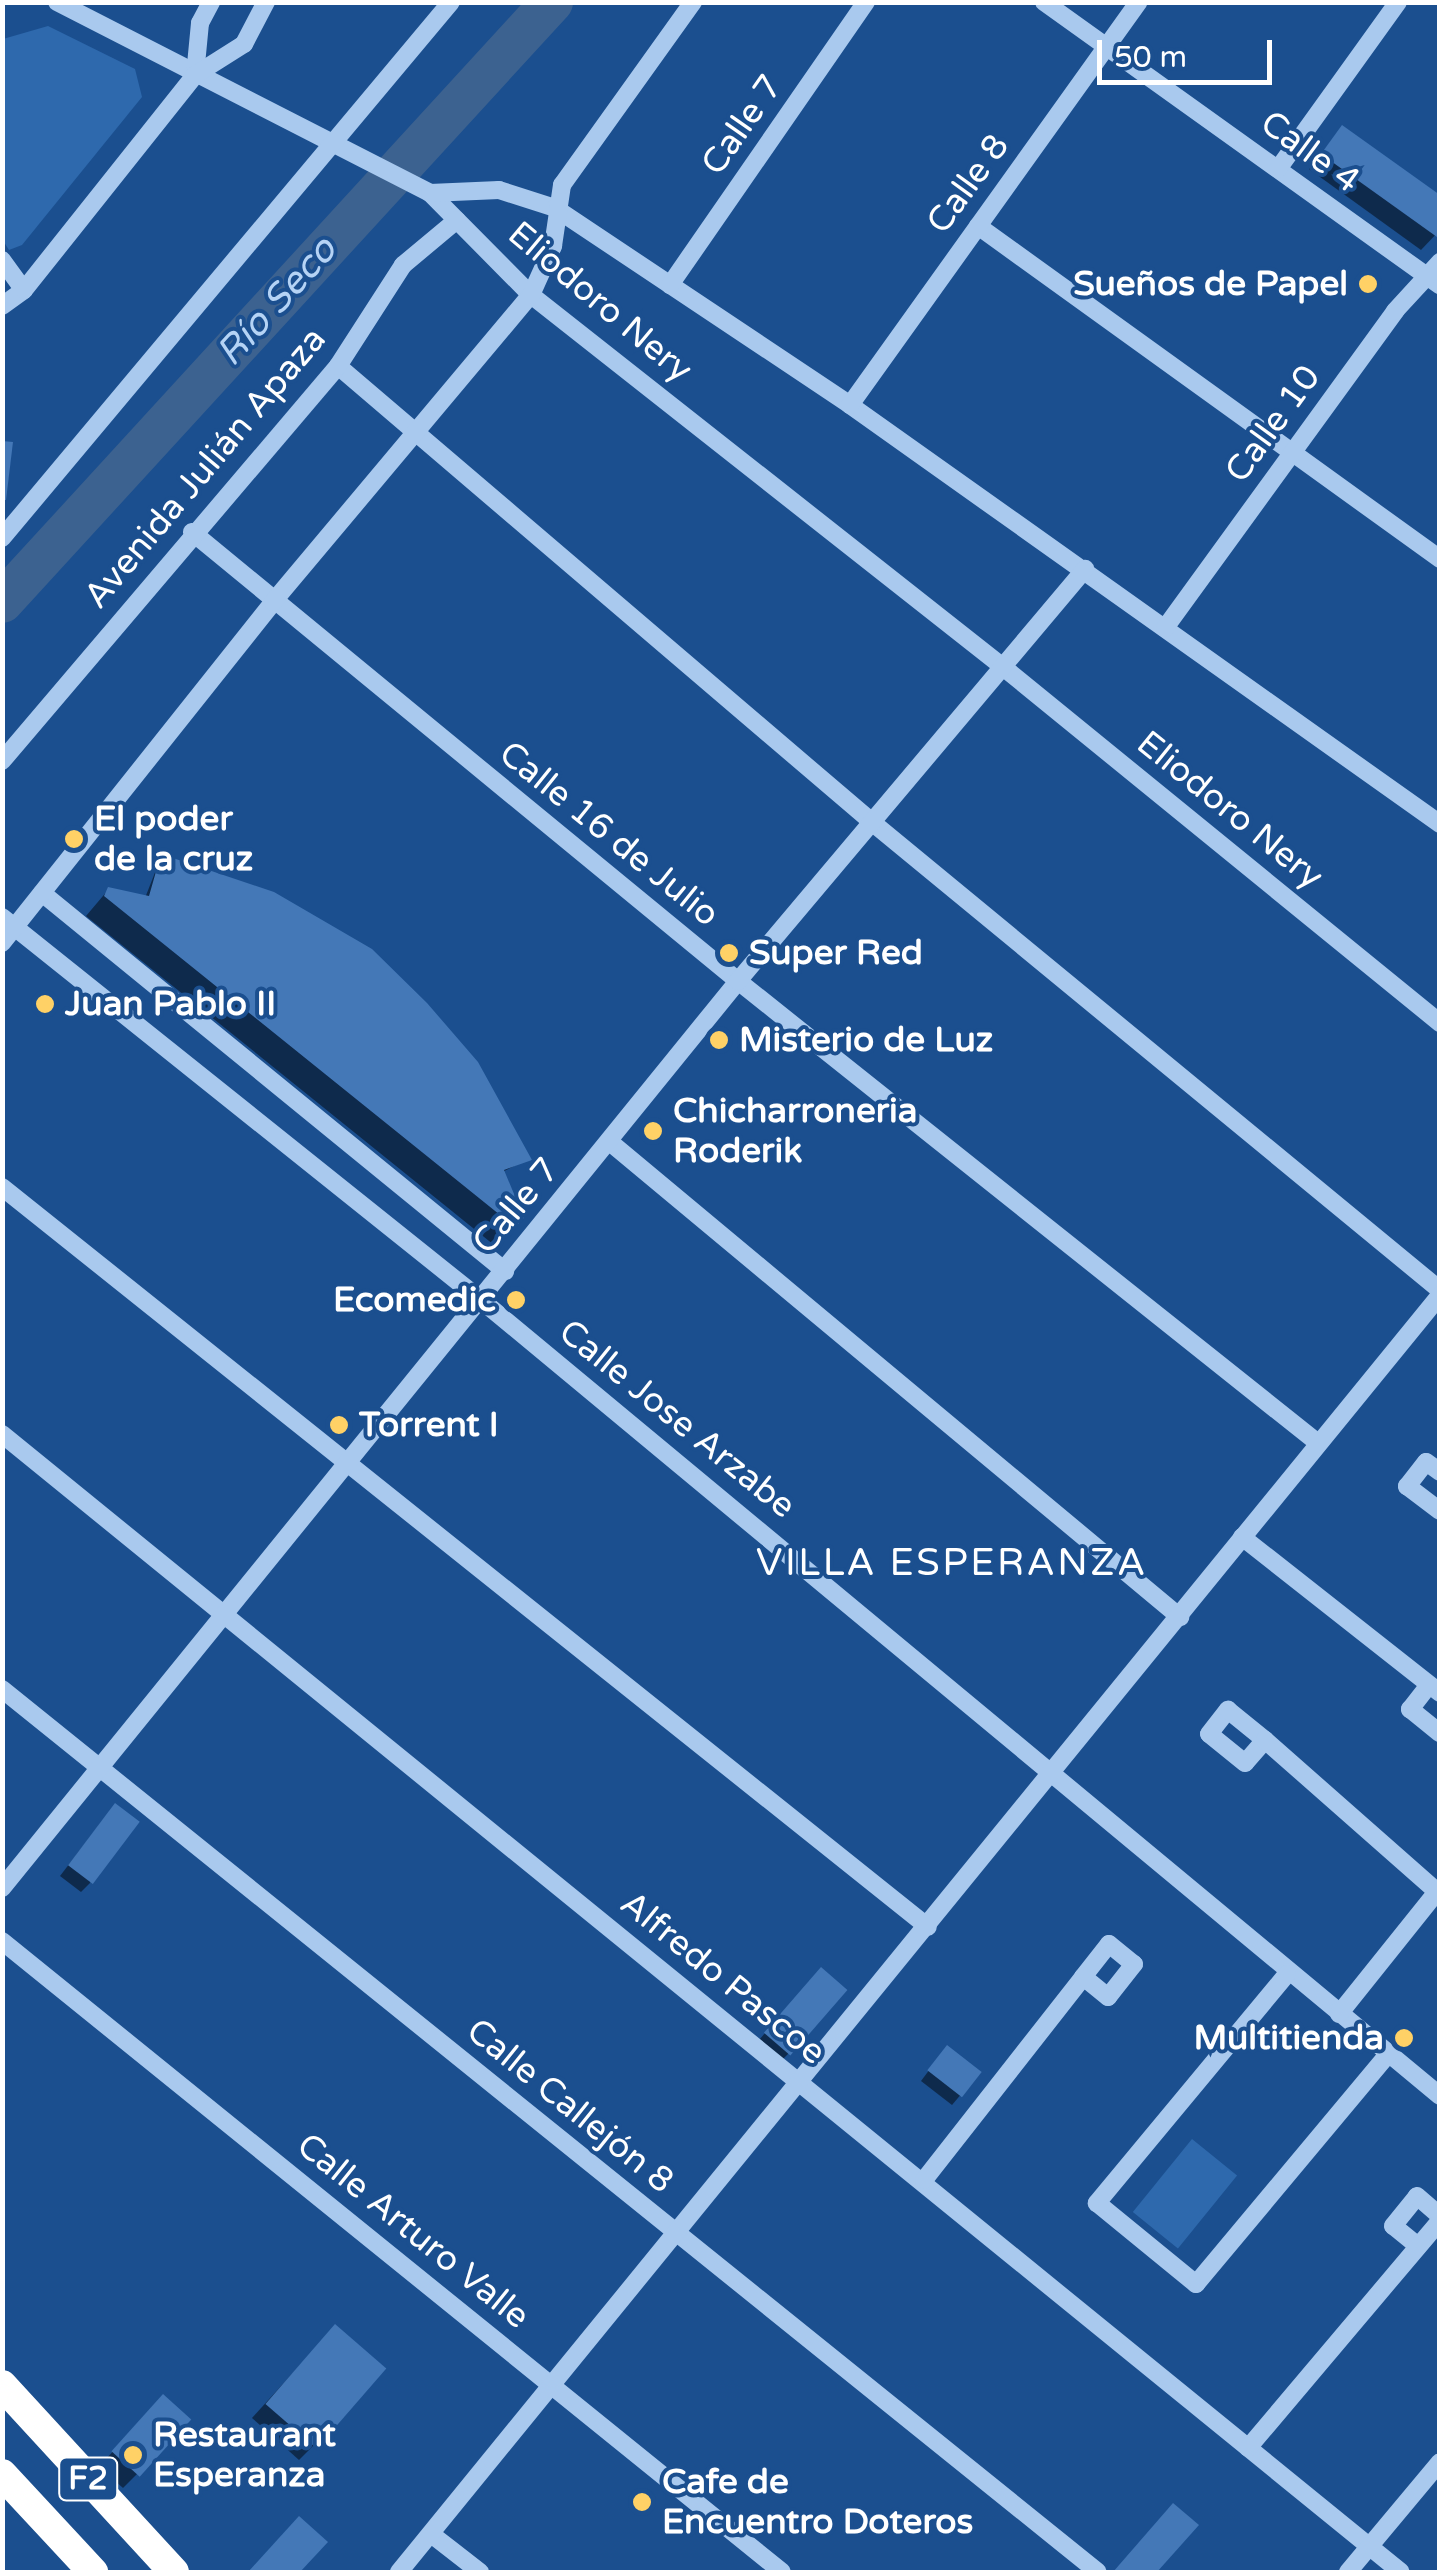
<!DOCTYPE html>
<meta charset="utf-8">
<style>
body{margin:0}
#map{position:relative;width:1442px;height:2575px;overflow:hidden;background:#1b4f8f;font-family:"Varela Round",sans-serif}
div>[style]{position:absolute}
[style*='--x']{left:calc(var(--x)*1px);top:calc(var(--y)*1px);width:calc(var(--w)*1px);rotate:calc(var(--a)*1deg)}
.green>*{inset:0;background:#2e69ad;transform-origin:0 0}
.shadow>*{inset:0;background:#0007}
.river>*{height:42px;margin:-21px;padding:0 21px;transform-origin:21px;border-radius:21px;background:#3c6290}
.building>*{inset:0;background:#4478b7;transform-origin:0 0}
.minor>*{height:18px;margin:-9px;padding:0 9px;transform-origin:9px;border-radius:9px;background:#a9c9ee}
.highway>*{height:30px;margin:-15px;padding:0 15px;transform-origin:15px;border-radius:15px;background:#fff}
.dots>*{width:28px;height:28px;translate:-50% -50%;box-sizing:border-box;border:5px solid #1b4f8f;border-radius:50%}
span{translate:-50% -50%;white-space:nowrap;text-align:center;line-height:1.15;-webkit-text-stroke:8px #1b4f8f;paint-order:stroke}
.shield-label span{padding:2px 8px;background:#1b4f8f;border:2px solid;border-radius:8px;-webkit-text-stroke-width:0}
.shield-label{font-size:32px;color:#fff;font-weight:700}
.street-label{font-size:35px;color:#fff}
.poi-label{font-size:35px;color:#fff;font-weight:700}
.right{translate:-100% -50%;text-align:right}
.left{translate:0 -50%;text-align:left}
.water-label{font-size:38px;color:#b5d3f5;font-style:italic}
.neighbourhood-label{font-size:38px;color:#fff;letter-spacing:2.5px}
.frame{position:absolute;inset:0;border:5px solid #fff;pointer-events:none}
.scale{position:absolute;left:1097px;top:40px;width:175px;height:45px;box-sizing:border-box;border:5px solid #fff;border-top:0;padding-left:12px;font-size:30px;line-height:35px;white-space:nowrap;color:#fff;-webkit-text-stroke:8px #1b4f8f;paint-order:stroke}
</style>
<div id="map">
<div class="green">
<i style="clip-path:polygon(48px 26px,135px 69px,142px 97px,22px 245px,9px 250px,2px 239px,3px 39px)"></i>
<i style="left:1192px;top:2139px;width:58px;height:94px;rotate:39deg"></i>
</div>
<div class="shadow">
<i style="clip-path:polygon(1343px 128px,1440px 198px,1440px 230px,1421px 250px,1309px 169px)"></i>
<i style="clip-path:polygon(161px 857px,529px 1159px,502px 1172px,521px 1218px,494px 1245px,86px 916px,108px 890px,145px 898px)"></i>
<i style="clip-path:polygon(106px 1816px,90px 1883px,81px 1892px,60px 1876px)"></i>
<i style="clip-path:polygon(807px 1985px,788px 2054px,774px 2068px,752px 2048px)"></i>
<i style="clip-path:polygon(939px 2057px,979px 2073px,952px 2105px,921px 2081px)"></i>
<i style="clip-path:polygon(321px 2342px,313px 2446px,299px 2460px,252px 2418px)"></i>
<i style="clip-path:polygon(149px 2411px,137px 2474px,123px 2488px,99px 2467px)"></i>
</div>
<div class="river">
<i style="--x:2;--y:602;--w:814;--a:-47.49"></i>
</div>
<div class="building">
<i style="clip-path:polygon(1342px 125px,1440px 195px,1437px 237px,1321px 154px)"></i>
<i style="clip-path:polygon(2px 441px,13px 442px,6px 500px,2px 500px)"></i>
<i style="clip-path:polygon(161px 854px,274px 892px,372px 949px,427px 1003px,478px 1062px,532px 1160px,504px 1170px,524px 1218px,515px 1227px,104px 896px,108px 887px,149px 896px)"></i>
<i style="left:115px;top:1803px;width:31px;height:78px;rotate:37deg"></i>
<i style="left:821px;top:1967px;width:35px;height:87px;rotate:41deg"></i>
<i style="left:947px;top:2045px;width:44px;height:32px;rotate:38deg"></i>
<i style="left:335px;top:2324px;width:68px;height:106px;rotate:41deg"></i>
<i style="left:163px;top:2394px;width:38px;height:77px;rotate:42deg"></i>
<i style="clip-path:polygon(1173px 2503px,1199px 2525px,1157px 2572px,1113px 2572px)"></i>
<i style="clip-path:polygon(299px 2516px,328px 2542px,300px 2572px,248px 2572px)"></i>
</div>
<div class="minor">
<i style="--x:57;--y:2;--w:419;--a:27.1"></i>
<i style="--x:430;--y:193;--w:144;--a:45.3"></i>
<i style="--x:531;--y:295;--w:601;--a:38.24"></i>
<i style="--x:1003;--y:667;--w:564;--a:39.17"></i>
<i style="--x:1044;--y:2;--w:487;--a:35.6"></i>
<i style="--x:195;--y:75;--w:52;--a:-84.5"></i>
<i style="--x:200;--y:23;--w:24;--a:-62"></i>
<i style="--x:1278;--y:169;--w:206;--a:-54.3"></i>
<i style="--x:430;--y:193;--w:69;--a:-2.5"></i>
<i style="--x:499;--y:190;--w:59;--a:17.8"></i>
<i style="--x:555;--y:208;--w:355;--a:33.7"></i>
<i style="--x:850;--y:405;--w:724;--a:35.38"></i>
<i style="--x:978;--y:226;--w:570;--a:35.78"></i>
<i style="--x:2;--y:260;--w:37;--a:54"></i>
<i style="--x:670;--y:285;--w:344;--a:-55.3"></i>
<i style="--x:2;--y:306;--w:27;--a:-36"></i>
<i style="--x:24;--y:290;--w:275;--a:-51.5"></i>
<i style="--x:195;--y:75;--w:58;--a:-32.3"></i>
<i style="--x:244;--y:44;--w:47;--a:-62.4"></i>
<i style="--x:338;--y:366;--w:704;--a:40.5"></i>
<i style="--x:873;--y:823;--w:735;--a:39.48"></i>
<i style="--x:850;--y:405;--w:496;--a:-54.4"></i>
<i style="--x:192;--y:532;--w:707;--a:39.43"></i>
<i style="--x:738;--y:981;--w:742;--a:38.54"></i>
<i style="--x:2;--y:538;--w:699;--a:-50.05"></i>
<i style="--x:1165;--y:628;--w:392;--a:-54"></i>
<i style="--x:1395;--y:311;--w:67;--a:-47.4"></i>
<i style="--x:2;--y:761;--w:519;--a:-49.61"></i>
<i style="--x:338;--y:366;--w:120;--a:-57.2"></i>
<i style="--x:403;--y:265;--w:70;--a:-39.8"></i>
<i style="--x:42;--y:893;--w:598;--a:39.23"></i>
<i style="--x:2;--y:917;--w:613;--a:38.65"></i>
<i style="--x:481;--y:1300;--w:1246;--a:39.69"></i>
<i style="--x:2;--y:943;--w:436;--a:-51.5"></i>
<i style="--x:273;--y:602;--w:401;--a:-50"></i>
<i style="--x:531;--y:295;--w:54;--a:-65.8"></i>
<i style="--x:553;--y:246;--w:62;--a:-81.6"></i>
<i style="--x:562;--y:185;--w:225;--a:-54.4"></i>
<i style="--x:611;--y:1143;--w:741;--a:39.8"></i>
<i style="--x:2;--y:1187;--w:1185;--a:38.63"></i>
<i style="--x:2;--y:1434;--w:1803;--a:39.13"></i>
<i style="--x:1440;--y:1472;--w:17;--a:-144"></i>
<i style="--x:1426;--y:1462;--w:31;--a:128"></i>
<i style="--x:1407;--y:1486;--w:41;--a:37.1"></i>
<i style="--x:1242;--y:1537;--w:252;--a:38.2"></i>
<i style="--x:1429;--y:1685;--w:31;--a:128"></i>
<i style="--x:1410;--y:1709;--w:38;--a:39"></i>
<i style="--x:2;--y:1689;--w:1407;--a:38.86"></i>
<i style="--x:1265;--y:1740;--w:30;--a:131"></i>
<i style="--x:1245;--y:1763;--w:46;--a:-141.1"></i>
<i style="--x:1209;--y:1734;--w:31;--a:-52"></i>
<i style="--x:1228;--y:1710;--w:48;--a:39"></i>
<i style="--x:1265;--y:1740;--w:228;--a:41.4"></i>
<i style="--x:2;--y:1888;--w:1168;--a:-50.94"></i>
<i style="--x:738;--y:981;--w:539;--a:-49.89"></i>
<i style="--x:2;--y:1941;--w:1003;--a:38.97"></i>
<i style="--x:1287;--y:1974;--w:298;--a:129.7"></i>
<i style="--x:1097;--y:2203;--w:128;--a:39.3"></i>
<i style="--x:1196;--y:2284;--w:300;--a:-50.1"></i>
<i style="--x:1339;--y:2014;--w:161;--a:-51.3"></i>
<i style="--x:924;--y:2180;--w:258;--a:-51.9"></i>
<i style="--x:1083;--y:1977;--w:42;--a:-51.8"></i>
<i style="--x:1109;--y:1944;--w:32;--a:39"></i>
<i style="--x:1134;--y:1964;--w:42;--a:128.2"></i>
<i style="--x:1108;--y:1997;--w:32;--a:-141"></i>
<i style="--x:1418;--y:2246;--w:32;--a:-141"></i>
<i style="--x:1393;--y:2226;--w:38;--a:-51"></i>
<i style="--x:1417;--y:2196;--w:30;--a:41"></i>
<i style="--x:1248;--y:2448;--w:297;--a:-49.8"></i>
<i style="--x:431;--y:2534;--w:62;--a:37.8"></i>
<i style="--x:399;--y:2572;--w:1648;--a:-50.81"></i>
<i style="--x:1348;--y:2572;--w:143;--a:-50.1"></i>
</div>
<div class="highway">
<i style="--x:2;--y:2385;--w:254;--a:47.4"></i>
<i style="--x:2;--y:2474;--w:134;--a:47.1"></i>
</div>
<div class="dots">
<i style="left:1368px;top:284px;background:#ffd166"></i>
<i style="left:74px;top:839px;background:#ffd166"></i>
<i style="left:729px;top:953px;background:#ffd166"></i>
<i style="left:45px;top:1004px;background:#ffd166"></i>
<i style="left:719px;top:1040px;background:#ffd166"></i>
<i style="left:653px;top:1131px;background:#ffd166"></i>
<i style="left:516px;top:1300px;background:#ffd166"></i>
<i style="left:339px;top:1425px;background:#ffd166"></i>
<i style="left:1404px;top:2038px;background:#ffd166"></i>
<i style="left:133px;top:2455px;background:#ffd166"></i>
<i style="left:642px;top:2502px;background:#ffd166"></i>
</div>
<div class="shield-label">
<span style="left:88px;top:2479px">F2</span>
</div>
<div class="street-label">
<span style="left:742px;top:125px;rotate:-55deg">Calle 7</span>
<span style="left:1310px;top:152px;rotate:36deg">Calle 4</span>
<span style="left:968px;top:184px;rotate:-54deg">Calle 8</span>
<span style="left:600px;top:302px;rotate:40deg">Eliodoro Nery</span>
<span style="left:1273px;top:424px;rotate:-54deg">Calle 10</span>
<span style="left:205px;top:468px;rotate:-50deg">Avenida Julián Apaza</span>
<span style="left:1230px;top:810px;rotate:39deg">Eliodoro Nery</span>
<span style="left:609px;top:834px;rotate:39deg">Calle 16 de Julio</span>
<span style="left:516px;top:1206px;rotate:-50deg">Calle 7</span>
<span style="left:677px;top:1419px;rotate:39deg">Calle Jose Arzabe</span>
<span style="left:723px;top:1978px;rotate:39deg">Alfredo Pascoe</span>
<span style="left:570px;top:2106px;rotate:39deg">Calle Callejón 8</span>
<span style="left:413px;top:2231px;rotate:39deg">Calle Arturo Valle</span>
</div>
<div class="poi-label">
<span class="right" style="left:1348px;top:284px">Sueños de Papel</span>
<span class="left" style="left:94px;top:839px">El poder<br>de la cruz</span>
<span class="left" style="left:749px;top:953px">Super Red</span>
<span class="left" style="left:65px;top:1004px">Juan Pablo II</span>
<span class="left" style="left:739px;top:1040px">Misterio de Luz</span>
<span class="left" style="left:673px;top:1131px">Chicharroneria<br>Roderik</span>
<span class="right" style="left:496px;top:1300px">Ecomedic</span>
<span class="left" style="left:359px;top:1425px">Torrent I</span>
<span class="right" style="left:1384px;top:2038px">Multitienda</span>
<span class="left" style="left:153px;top:2455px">Restaurant<br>Esperanza</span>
<span class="left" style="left:662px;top:2502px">Cafe de<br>Encuentro Doteros</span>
</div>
<div class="water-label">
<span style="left:277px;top:302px;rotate:-48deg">Río Seco</span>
</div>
<div class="neighbourhood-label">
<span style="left:952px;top:1564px">VILLA ESPERANZA</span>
</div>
<div class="frame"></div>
<div class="scale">50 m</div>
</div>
